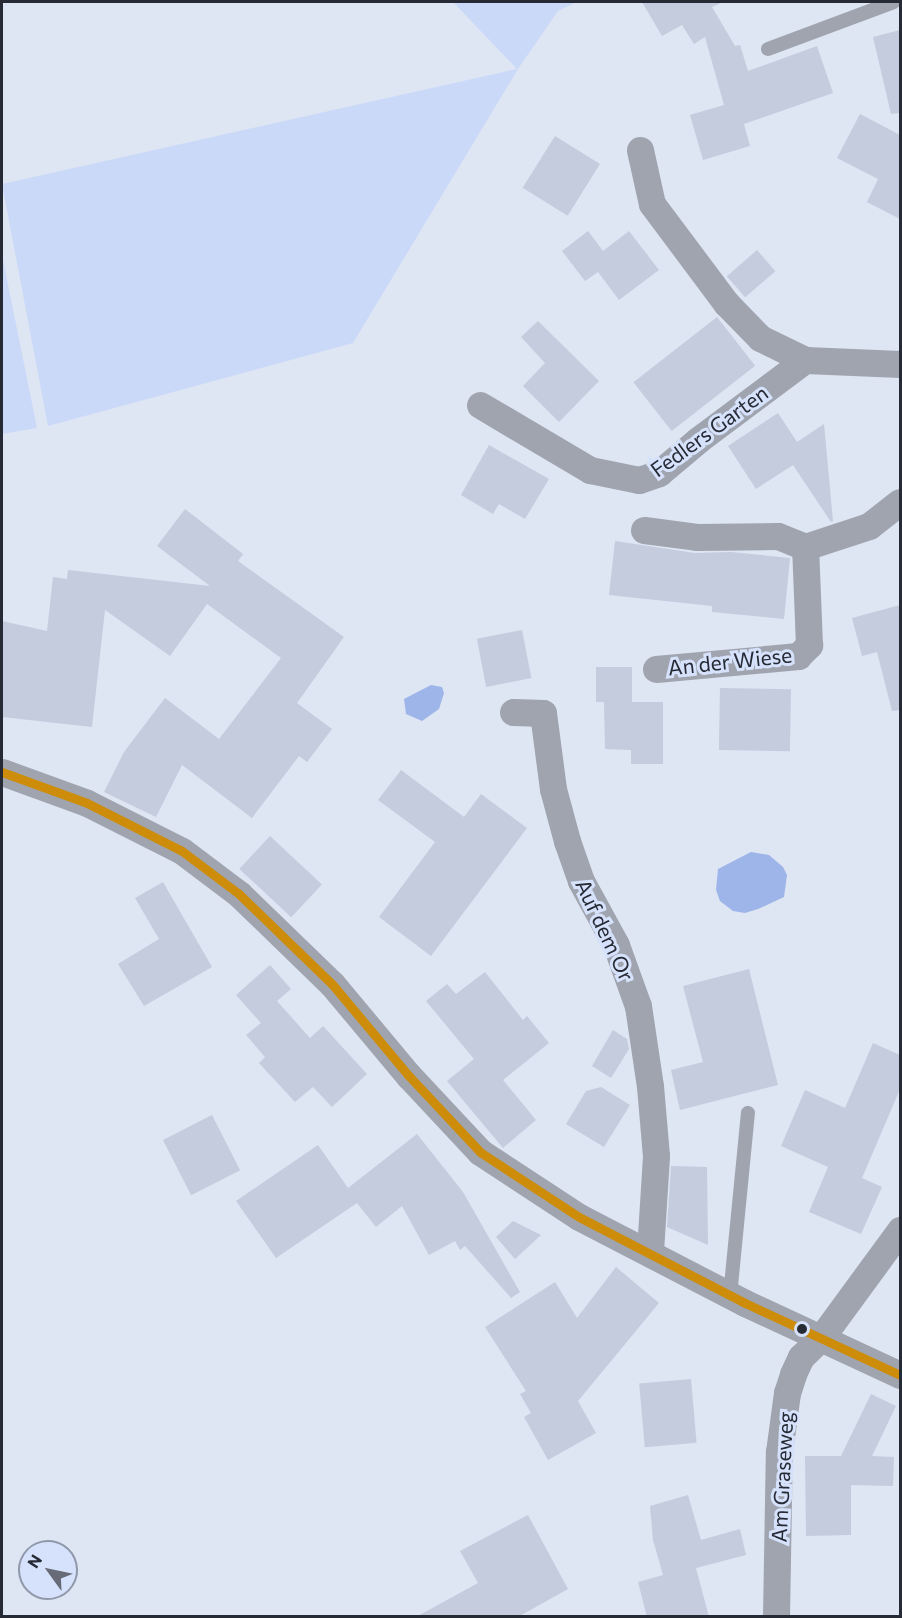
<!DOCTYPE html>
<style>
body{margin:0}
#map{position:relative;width:902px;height:1618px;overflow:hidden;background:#dee5f3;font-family:Commissioner,sans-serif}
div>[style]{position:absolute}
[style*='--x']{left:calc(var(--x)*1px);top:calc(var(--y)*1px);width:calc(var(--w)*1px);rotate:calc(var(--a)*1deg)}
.green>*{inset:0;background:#cbd9f9}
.water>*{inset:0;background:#9db5e8}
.building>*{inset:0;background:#c4ccde;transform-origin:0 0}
.lane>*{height:14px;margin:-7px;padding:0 7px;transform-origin:7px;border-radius:7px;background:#9fa4af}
.street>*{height:27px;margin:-13.5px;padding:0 13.5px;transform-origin:13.5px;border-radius:13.5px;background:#9fa4af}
.bus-1>*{height:9px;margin:-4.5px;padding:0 4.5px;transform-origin:4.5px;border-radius:4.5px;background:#cd8d0a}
.dots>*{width:16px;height:16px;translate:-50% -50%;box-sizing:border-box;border:3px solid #d6e2fb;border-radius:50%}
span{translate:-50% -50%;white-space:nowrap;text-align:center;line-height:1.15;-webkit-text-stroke:6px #d6e2fb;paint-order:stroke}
.street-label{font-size:21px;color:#262a34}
.frame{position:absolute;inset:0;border:3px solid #262a34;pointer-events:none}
.north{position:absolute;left:18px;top:1540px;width:60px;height:60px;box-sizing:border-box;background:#d6e2fb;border:2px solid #9098ab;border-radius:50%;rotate:303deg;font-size:16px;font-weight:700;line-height:24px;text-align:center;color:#262a34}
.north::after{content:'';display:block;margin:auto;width:21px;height:27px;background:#666b77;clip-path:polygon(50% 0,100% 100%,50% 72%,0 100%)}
</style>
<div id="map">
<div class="green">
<i style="clip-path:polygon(453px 2px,577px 2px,558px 11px,518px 69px,353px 343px,48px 426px,2px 184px,517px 69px)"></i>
<i style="clip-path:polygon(2px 255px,37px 428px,2px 434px)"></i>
</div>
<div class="water">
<i style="clip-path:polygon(431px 685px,442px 687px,444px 693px,439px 709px,422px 721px,406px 714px,404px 699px)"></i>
<i style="clip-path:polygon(751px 852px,769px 855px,783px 867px,787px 875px,784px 897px,758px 909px,745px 913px,733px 911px,720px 901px,716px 890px,718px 869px)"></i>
</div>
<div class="building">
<i style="clip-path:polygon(642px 2px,723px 2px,712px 7px,735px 46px,740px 45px,748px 71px,817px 46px,833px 93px,744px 124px,750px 146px,703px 160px,690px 115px,724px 105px,705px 37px,694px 44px,682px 25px,662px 36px)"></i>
<i style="clip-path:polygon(900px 30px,900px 113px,891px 114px,873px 37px)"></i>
<i style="clip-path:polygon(860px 114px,900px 135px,900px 219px,867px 202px,878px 179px,837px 158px)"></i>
<i style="left:555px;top:136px;width:53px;height:61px;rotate:32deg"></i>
<i style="clip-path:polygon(588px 231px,603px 251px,629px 231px,659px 270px,619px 300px,598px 272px,585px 281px,562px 251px)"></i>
<i style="left:757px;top:250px;width:28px;height:40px;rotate:49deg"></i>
<i style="left:717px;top:317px;width:62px;height:106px;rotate:52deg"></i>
<i style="clip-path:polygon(538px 321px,599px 381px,559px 422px,523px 386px,545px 363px,521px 337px)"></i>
<i style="clip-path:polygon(778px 413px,797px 442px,824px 424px,833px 521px,831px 522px,793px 465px,756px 489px,728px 446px)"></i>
<i style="clip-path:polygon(489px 445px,549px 479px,525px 519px,499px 504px,493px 514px,461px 495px)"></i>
<i style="clip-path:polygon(185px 509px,243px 554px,238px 561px,344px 637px,297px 703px,332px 729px,307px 762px,299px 756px,252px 818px,182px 765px,156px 817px,104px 792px,124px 752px,165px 698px,219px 739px,281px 658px,207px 604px,170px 656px,105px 610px,92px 727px,2px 717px,2px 621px,47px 631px,53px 577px,67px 579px,68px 570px,210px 586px,157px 546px)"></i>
<i style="clip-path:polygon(615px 541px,695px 553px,731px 552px,790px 558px,784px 619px,712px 612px,712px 606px,609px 595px)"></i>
<i style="clip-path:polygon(900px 605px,900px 710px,892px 711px,877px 652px,862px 656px,852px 618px)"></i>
<i style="left:522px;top:630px;width:49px;height:46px;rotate:79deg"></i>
<i style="clip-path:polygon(596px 667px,632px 667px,632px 702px,663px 702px,663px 764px,631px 764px,631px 750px,605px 749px,604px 702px,596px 702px)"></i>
<i style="left:720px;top:688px;width:71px;height:62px;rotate:1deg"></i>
<i style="clip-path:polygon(401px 770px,464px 817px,481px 794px,527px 828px,431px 956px,379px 917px,435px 842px,378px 800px)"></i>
<i style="left:270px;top:836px;width:71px;height:45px;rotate:43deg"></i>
<i style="clip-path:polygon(163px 882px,212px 967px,144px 1006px,118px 964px,159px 939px,135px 898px)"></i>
<i style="clip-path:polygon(270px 965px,291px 989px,277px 1001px,310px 1038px,323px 1026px,367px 1074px,332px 1107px,313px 1087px,295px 1102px,259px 1063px,265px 1057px,246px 1035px,261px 1023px,236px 995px)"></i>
<i style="clip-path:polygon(749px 969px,778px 1085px,680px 1110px,671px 1070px,703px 1062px,683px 986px)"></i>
<i style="clip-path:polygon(485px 972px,523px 1020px,527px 1016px,549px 1043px,503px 1080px,536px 1120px,503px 1148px,447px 1081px,474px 1059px,426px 1001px,447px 984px,456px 994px)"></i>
<i style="clip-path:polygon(613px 1030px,627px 1039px,629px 1049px,611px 1078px,592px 1066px)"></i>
<i style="clip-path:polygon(873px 1043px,900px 1055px,900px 1089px,862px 1178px,882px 1187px,861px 1234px,809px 1212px,828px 1167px,781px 1146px,805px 1090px,845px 1108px)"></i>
<i style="clip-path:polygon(601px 1087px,630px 1105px,604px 1147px,566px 1124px,586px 1091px)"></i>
<i style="left:212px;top:1115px;width:62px;height:55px;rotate:63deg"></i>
<i style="clip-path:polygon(417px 1134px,463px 1192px,520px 1292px,511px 1298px,465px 1246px,460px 1250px,455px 1241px,429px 1255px,402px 1206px,376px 1227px,357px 1203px,276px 1258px,236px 1201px,318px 1145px,348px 1188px)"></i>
<i style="clip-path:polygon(671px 1166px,707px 1167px,708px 1245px,667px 1227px)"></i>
<i style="clip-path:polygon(513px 1221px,541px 1235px,515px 1259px,496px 1237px)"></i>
<i style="clip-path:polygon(616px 1267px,659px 1303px,578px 1401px,596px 1433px,548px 1460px,524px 1417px,531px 1413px,520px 1394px,526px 1391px,485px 1327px,555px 1282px,577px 1318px)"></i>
<i style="left:691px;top:1379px;width:64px;height:52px;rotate:85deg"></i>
<i style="clip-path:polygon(871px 1394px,896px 1406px,872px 1456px,894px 1457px,893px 1486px,851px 1485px,851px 1535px,806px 1536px,805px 1456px,841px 1456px)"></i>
<i style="clip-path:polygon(688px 1495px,701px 1540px,740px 1529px,746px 1555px,696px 1568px,709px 1617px,647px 1617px,638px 1582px,663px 1575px,653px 1540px,650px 1506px)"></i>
<i style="clip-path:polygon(528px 1515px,568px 1589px,518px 1617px,416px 1617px,478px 1583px,460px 1551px)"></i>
</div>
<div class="lane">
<i style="--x:768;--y:49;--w:134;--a:-20.5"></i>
<i style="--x:730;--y:1296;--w:184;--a:-84.4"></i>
</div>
<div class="street">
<i style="--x:640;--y:150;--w:55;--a:77.5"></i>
<i style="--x:652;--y:204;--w:124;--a:53.2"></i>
<i style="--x:726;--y:303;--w:49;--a:45.8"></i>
<i style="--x:760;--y:338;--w:50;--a:26.1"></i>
<i style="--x:805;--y:360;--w:95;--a:2.4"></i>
<i style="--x:480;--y:405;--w:128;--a:30.6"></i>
<i style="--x:590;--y:470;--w:50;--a:11.5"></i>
<i style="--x:639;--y:480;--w:21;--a:-19"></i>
<i style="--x:659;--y:473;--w:51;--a:-40.2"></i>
<i style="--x:698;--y:440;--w:134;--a:-36.8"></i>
<i style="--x:644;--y:530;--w:53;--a:7.5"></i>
<i style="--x:697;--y:537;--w:81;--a:-0.7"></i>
<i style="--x:778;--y:536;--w:29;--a:22"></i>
<i style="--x:805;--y:547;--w:67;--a:-18.2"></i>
<i style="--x:869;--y:526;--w:39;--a:-38"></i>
<i style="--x:656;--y:669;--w:143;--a:-5.2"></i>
<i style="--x:798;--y:656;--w:16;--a:-45"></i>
<i style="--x:809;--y:645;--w:98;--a:-92.3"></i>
<i style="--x:513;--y:712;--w:30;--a:2"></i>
<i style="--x:543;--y:713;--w:77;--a:82.5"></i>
<i style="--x:553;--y:789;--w:54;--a:74.9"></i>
<i style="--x:567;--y:841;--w:42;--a:70.7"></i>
<i style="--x:581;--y:881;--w:73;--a:61.3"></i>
<i style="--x:616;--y:945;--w:65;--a:70.2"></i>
<i style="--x:638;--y:1006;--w:81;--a:81.5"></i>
<i style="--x:650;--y:1086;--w:70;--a:85.1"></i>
<i style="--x:656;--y:1156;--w:95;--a:93.6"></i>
<i style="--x:2;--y:772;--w:90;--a:20"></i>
<i style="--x:87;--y:803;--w:106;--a:26.8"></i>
<i style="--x:182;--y:851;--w:71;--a:37"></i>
<i style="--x:239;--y:894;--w:129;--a:44.1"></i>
<i style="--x:332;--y:984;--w:120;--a:50.1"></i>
<i style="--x:409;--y:1076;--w:104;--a:46.9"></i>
<i style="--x:480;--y:1152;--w:118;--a:33.3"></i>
<i style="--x:579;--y:1217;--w:187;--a:27.4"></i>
<i style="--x:745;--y:1303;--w:171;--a:24.9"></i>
<i style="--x:776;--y:1616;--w:164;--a:-89"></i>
<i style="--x:779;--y:1452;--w:60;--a:-82.3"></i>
<i style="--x:787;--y:1393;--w:20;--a:-72"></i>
<i style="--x:793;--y:1374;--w:19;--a:-65"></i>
<i style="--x:801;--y:1357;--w:28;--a:-44"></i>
<i style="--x:821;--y:1338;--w:134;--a:-53.8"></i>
</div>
<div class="bus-1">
<i style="--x:2;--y:772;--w:90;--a:20"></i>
<i style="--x:87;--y:803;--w:106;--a:26.8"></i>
<i style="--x:182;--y:851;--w:71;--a:37"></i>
<i style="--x:239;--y:894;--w:129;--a:44.1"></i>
<i style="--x:332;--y:984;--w:120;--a:50.1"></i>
<i style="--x:409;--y:1076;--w:104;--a:46.9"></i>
<i style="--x:480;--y:1152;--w:118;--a:33.3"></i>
<i style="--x:579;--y:1217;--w:187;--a:27.4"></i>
<i style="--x:745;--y:1303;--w:171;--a:24.9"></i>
</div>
<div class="dots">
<i style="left:802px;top:1329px;background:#262a34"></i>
</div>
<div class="street-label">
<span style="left:709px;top:431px;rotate:-36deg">Fedlers Garten</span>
<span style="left:730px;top:661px;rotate:-6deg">An der Wiese</span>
<span style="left:605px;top:930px;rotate:65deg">Auf dem Or</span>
<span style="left:782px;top:1477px;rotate:-87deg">Am Graseweg</span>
</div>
<div class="frame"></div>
<div class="north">N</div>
</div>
